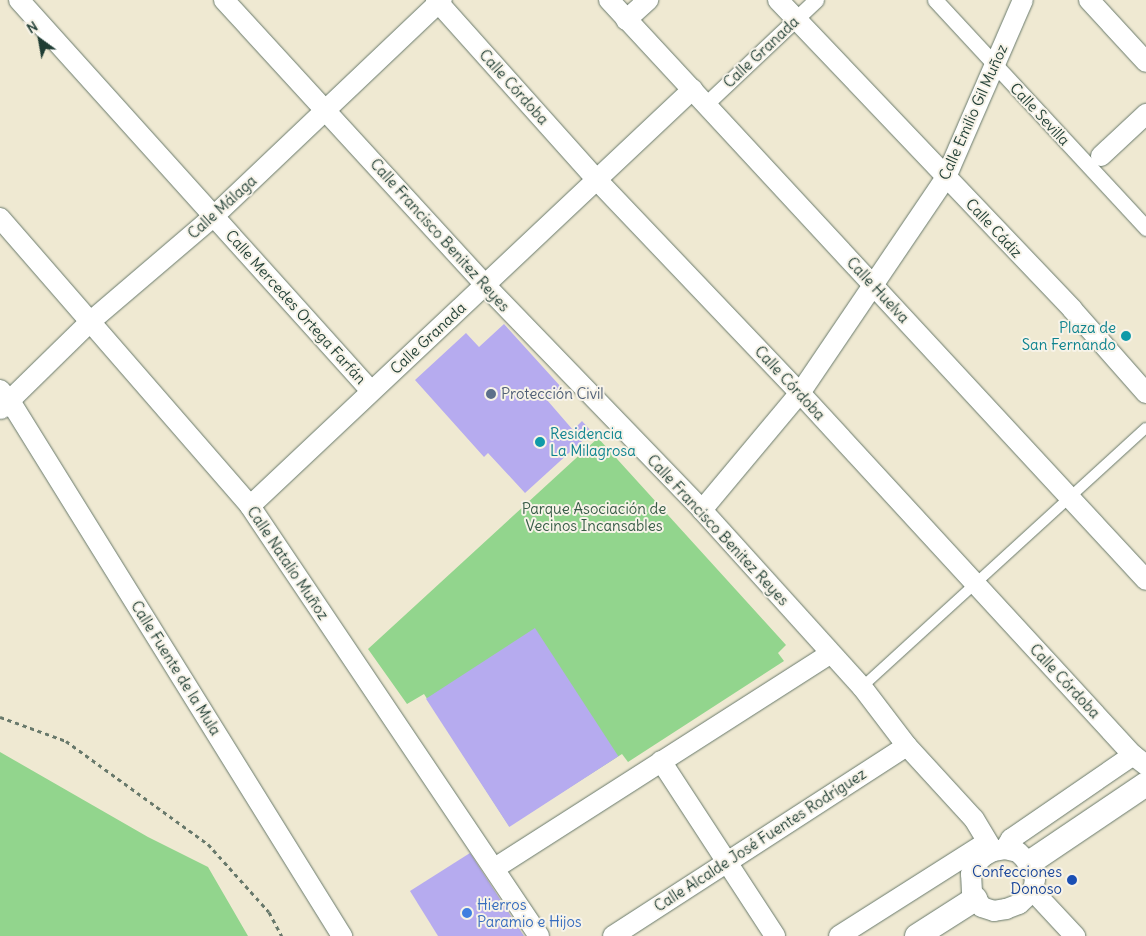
<!DOCTYPE html>
<meta charset="utf-8">
<style>
body{margin:0}
#map{position:relative;width:1146px;height:936px;overflow:hidden;background:#efe9d2;font-family:Delius,sans-serif}
div>[style]{position:absolute}
[style*='--x']{left:calc(var(--x)*1px);top:calc(var(--y)*1px);width:calc(var(--w)*1px);rotate:calc(var(--a)*1deg)}
.green>*{inset:0;background:#92d58d}
.building>*{inset:0;background:#b6abef;transform-origin:0 0}
.path>*{height:3px;margin-top:-1.5px;transform-origin:0;background:repeating-linear-gradient(90deg,#68796b 0 4px,transparent 0 8px)}
.roads{filter:drop-shadow(0 0 1px #68796b) drop-shadow(0 0 1px #68796b)}
.service>*{height:10px;margin:-5px;padding:0 5px;transform-origin:5px;border-radius:5px;background:#fff}
.pedestrian>*{height:15px;margin:-7.5px;padding:0 7.5px;transform-origin:7.5px;border-radius:7.5px;background:#fff}
.minor>*{height:20px;margin:-10px;padding:0 10px;transform-origin:10px;border-radius:10px;background:#fff}
.tertiary>*{height:24px;margin:-12px;padding:0 12px;transform-origin:12px;border-radius:12px;background:#fff}
.dots>*{width:14px;height:14px;translate:-50% -50%;box-sizing:border-box;border:2px solid #f7f3e8;border-radius:50%}
span{translate:-50% -50%;white-space:nowrap;text-align:center;line-height:1.15;-webkit-text-stroke:4px #f7f3e8;paint-order:stroke}
.street-label{font-size:15px;color:#1f3d34}
.culture-label{font-size:15px;color:#0d838f}
.right{translate:-100% -50%;text-align:right}
.left{translate:0 -50%;text-align:left}
.service-label{font-size:15px;color:#4e5e75}
.park-label{font-size:15px;color:#365b46}
.transit-label{font-size:15px;color:#164399}
.shop-label{font-size:15px;color:#366cbe}
.north{position:absolute;left:15px;top:15px;width:50px;height:50px;-webkit-text-stroke:4px #f7f3e8;paint-order:stroke;rotate:328deg;font-size:14px;font-weight:700;line-height:20px;text-align:center;color:#1f3d34}
.north::after{content:'';display:block;margin:auto;width:18px;height:22px;background:#1f3d34;clip-path:polygon(50% 0,100% 100%,50% 72%,0 100%)}
</style>
<div id="map">
<div class="green">
<i style="clip-path:polygon(598px 438px,786px 645px,778px 653px,784px 661px,628px 762px,622px 754px,509px 826px,424px 694px,407px 704px,368px 649px)"></i>
<i style="clip-path:polygon(0 752px,148px 837px,208px 867px,248px 936px,0 936px)"></i>
</div>
<div class="building">
<i style="clip-path:polygon(504px 324px,561px 387px,547px 400px,573px 430px,582px 421px,592px 432px,525px 493px,488px 453px,484px 457px,415px 380px,466px 333px,479px 347px)"></i>
<i style="left:535px;top:628px;width:153px;height:130px;rotate:57deg"></i>
<i style="clip-path:polygon(470px 853px,524px 936px,438px 936px,410px 891px)"></i>
</div>
<div class="path">
<i style="--x:0;--y:717;--w:70;--a:20"></i>
<i style="--x:66;--y:741;--w:175;--a:36"></i>
<i style="--x:208;--y:844;--w:91;--a:48.1"></i>
<i style="--x:269;--y:912;--w:27;--a:62"></i>
</div>
<div class="roads">
<div class="service">
<i style="--x:862;--y:687;--w:384;--a:-42.4"></i>
</div>
<div class="pedestrian">
<i style="--x:935;--y:0;--w:311;--a:47.2"></i>
<i style="--x:707;--y:103;--w:150;--a:-43.4"></i>
</div>
<div class="minor">
<i style="--x:19;--y:0;--w:526;--a:48"></i>
<i style="--x:224;--y:0;--w:386;--a:47.5"></i>
<i style="--x:485;--y:285;--w:313;--a:46"></i>
<i style="--x:702;--y:510;--w:239;--a:47.9"></i>
<i style="--x:862;--y:687;--w:74;--a:52.7"></i>
<i style="--x:907;--y:746;--w:99;--a:47.5"></i>
<i style="--x:974;--y:819;--w:37;--a:59"></i>
<i style="--x:436;--y:0;--w:240;--a:48.2"></i>
<i style="--x:596;--y:179;--w:296;--a:46.4"></i>
<i style="--x:800;--y:393;--w:492;--a:47.4"></i>
<i style="--x:1133;--y:755;--w:16;--a:38"></i>
<i style="--x:609;--y:0;--w:790;--a:47.2"></i>
<i style="--x:778;--y:0;--w:427;--a:46.4"></i>
<i style="--x:1072;--y:309;--w:112;--a:48.6"></i>
<i style="--x:1089;--y:0;--w:84;--a:47.4"></i>
<i style="--x:626;--y:20;--w:30;--a:-42"></i>
<i style="--x:1101;--y:156;--w:62;--a:-43"></i>
<i style="--x:0;--y:218;--w:381;--a:49"></i>
<i style="--x:250;--y:506;--w:518;--a:56.1"></i>
<i style="--x:0;--y:390;--w:15;--a:48"></i>
<i style="--x:10;--y:401;--w:630;--a:58.18"></i>
<i style="--x:1;--y:409;--w:126;--a:-44.4"></i>
<i style="--x:91;--y:321;--w:162;--a:-40.5"></i>
<i style="--x:214;--y:216;--w:314;--a:-43.5"></i>
<i style="--x:250;--y:506;--w:608;--a:-43.27"></i>
<i style="--x:702;--y:510;--w:153;--a:-50.1"></i>
<i style="--x:800;--y:393;--w:261;--a:-55.9"></i>
<i style="--x:946;--y:177;--w:193;--a:-66.5"></i>
<i style="--x:661;--y:761;--w:209;--a:56.9"></i>
<i style="--x:1005;--y:849;--w:13;--a:13"></i>
<i style="--x:1018;--y:852;--w:16;--a:45"></i>
<i style="--x:1029;--y:863;--w:17;--a:69"></i>
<i style="--x:1035;--y:879;--w:12;--a:99"></i>
<i style="--x:1033;--y:891;--w:19;--a:137"></i>
<i style="--x:1019;--y:904;--w:14;--a:159"></i>
<i style="--x:1006;--y:909;--w:12;--a:171"></i>
<i style="--x:994;--y:911;--w:13;--a:-162"></i>
<i style="--x:982;--y:907;--w:18;--a:-124"></i>
<i style="--x:972;--y:892;--w:18;--a:-93"></i>
<i style="--x:971;--y:874;--w:13;--a:-61"></i>
<i style="--x:977;--y:863;--w:10;--a:-45"></i>
<i style="--x:984;--y:856;--w:10;--a:-29"></i>
<i style="--x:993;--y:851;--w:12;--a:-9"></i>
<i style="--x:1005;--y:849;--w:12;--a:-59"></i>
<i style="--x:1011;--y:839;--w:148;--a:-34.5"></i>
<i style="--x:495;--y:868;--w:398;--a:-32.6"></i>
<i style="--x:1033;--y:891;--w:62;--a:47"></i>
<i style="--x:613;--y:936;--w:350;--a:-32.9"></i>
<i style="--x:839;--y:936;--w:175;--a:-32.4"></i>
</div>
<div class="tertiary">
<i style="--x:1029;--y:863;--w:141;--a:-34"></i>
<i style="--x:917;--y:936;--w:69;--a:-32.5"></i>
</div>
</div>
<div class="dots">
<i style="left:1126px;top:336px;background:#0f9aa8"></i>
<i style="left:491px;top:394px;background:#5c6f8a"></i>
<i style="left:540px;top:442px;background:#0f9aa8"></i>
<i style="left:1072px;top:880px;background:#1a4fb4"></i>
<i style="left:467px;top:913px;background:#3f7fe0"></i>
</div>
<div class="street-label">
<span style="left:761px;top:52px;rotate:-43deg">Calle Granada</span>
<span style="left:514px;top:87px;rotate:48deg">Calle Córdoba</span>
<span style="left:973px;top:112px;rotate:-66deg">Calle Emilio Gil Muñoz</span>
<span style="left:1040px;top:114px;rotate:47deg">Calle Sevilla</span>
<span style="left:222px;top:207px;rotate:-42deg">Calle Málaga</span>
<span style="left:994px;top:228px;rotate:47deg">Calle Cádiz</span>
<span style="left:440px;top:235px;rotate:48deg">Calle Francisco Benitez Reyes</span>
<span style="left:878px;top:290px;rotate:47deg">Calle Huelva</span>
<span style="left:296px;top:307px;rotate:48deg">Calle Mercedes Ortega Farfán</span>
<span style="left:428px;top:338px;rotate:-43deg">Calle Granada</span>
<span style="left:790px;top:383px;rotate:47deg">Calle Córdoba</span>
<span style="left:718px;top:530px;rotate:47deg">Calle Francisco Benitez Reyes</span>
<span style="left:288px;top:563px;rotate:56deg">Calle Natalio Muñoz</span>
<span style="left:176px;top:668px;rotate:58deg">Calle Fuente de la Mula</span>
<span style="left:1065px;top:681px;rotate:47deg">Calle Córdoba</span>
<span style="left:760px;top:840px;rotate:-33deg">Calle Alcalde José Fuentes Rodríguez</span>
</div>
<div class="culture-label">
<span class="right" style="left:1116px;top:336px">Plaza de<br>San Fernando</span>
<span class="left" style="left:550px;top:442px">Residencia<br>La Milagrosa</span>
</div>
<div class="service-label">
<span class="left" style="left:501px;top:394px">Protección Civil</span>
</div>
<div class="park-label">
<span style="left:594px;top:517px">Parque Asociación de<br>Vecinos Incansables</span>
</div>
<div class="transit-label">
<span class="right" style="left:1062px;top:880px">Confecciones<br>Donoso</span>
</div>
<div class="shop-label">
<span class="left" style="left:477px;top:913px">Hierros<br>Paramio e Hijos</span>
</div>
<div class="north">N</div>
</div>
